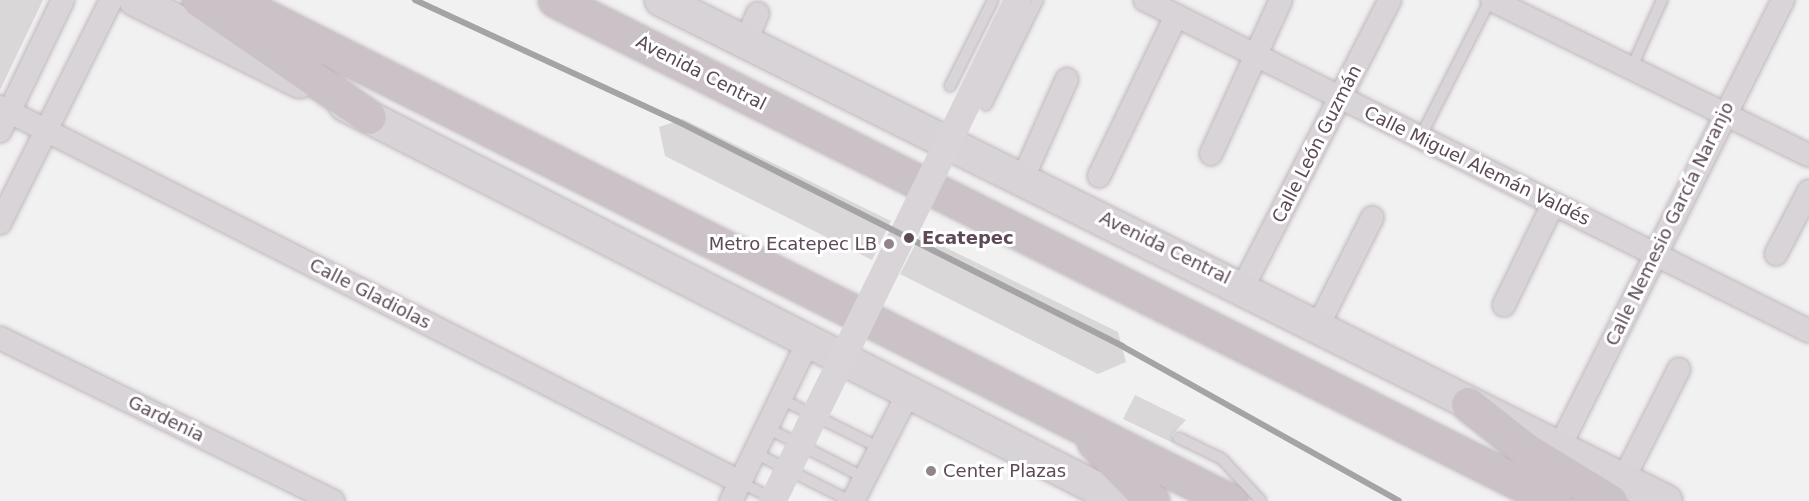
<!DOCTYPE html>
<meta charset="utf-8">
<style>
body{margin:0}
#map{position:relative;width:1809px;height:501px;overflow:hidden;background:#f1f1f1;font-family:"DejaVu Sans",sans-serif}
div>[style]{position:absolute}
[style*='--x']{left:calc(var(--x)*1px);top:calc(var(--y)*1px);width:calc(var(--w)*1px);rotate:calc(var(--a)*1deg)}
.building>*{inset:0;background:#d9d7d8}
.roads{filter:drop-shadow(0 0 2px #c0b6bd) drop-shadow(0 0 2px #c0b6bd)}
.service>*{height:10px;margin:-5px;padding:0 5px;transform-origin:5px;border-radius:5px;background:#d8d4d8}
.minor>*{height:22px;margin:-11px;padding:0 11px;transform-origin:11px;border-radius:11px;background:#d8d4d8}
.secondary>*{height:32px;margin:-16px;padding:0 16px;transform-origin:16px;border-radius:16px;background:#d8d3d6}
.motorway>*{height:33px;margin:-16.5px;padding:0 16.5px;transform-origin:16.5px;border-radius:16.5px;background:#cbc2c8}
.tertiary-bridge>*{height:27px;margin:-13.5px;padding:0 13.5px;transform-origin:13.5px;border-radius:13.5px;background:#d8d4d8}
.metro-1>*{height:6px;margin:-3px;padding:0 3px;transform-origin:3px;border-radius:3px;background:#a4a3a5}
.dots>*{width:16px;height:16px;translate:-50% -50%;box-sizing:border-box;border:3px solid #fff;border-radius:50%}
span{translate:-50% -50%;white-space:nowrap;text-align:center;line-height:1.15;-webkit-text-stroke:6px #fff;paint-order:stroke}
.street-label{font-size:18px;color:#5d4957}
.stop-label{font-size:18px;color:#5d4957;font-weight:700}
.left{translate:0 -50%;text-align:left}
.poi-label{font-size:18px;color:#5d4957}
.right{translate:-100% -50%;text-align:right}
</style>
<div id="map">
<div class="building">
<i style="clip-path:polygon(0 0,43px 0,0 90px)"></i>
<i style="clip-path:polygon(683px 119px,891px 221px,872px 260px,665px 156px,659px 127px)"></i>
<i style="clip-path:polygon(920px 235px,1118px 332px,1126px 362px,1098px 374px,900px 274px)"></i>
<i style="clip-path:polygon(1135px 395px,1186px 420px,1172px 435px,1175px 444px,1123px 419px)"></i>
</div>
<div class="roads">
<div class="service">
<i style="--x:1631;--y:69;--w:76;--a:-65.8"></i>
<i style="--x:950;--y:86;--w:96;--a:-63.4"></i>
<i style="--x:986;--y:105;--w:117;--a:-63.7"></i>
<i style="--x:1420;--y:138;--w:155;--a:-63.1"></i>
<i style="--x:781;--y:399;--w:110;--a:26.3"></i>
<i style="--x:767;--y:428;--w:110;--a:27"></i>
<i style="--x:1179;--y:438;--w:48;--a:26"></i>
<i style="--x:1222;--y:459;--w:57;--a:47.1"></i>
<i style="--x:755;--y:453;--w:106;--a:26.8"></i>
<i style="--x:740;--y:482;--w:36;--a:27"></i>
</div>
<div class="minor">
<i style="--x:1145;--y:0;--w:742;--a:26.5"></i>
<i style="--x:1492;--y:0;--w:353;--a:26.1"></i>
<i style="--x:746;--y:41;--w:30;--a:-67"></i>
<i style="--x:0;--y:107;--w:830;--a:26.87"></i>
<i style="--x:0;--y:131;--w:145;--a:-64.3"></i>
<i style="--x:1211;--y:154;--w:169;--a:-65.6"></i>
<i style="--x:1099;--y:176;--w:178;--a:-64.3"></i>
<i style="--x:1023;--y:178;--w:108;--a:-66"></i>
<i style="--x:0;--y:223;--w:249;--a:-63.5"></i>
<i style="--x:1776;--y:254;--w:71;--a:-62.4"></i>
<i style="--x:1243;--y:287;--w:322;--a:-62.9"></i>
<i style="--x:1504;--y:305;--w:112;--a:-64.1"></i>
<i style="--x:1319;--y:324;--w:119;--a:-63.4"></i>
<i style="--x:0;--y:338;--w:371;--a:26.1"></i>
<i style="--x:1559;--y:448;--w:501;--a:-63.43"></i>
<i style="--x:1623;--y:480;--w:124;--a:-63.2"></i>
<i style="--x:731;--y:501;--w:179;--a:-64.2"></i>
<i style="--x:853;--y:501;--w:123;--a:-62.8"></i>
</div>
<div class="secondary">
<i style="--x:135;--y:0;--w:184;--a:26.4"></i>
<i style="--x:661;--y:0;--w:1123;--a:26.5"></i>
<i style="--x:345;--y:105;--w:872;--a:27.01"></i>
</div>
<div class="motorway">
<i style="--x:199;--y:0;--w:206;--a:34.5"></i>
<i style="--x:232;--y:0;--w:1117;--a:26.66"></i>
<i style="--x:555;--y:0;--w:1118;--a:26.61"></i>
<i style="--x:1468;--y:404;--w:73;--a:38.3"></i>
<i style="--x:1525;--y:449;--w:100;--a:31.5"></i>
<i style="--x:1094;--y:442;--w:83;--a:45.5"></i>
</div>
</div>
<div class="tertiary-bridge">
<i style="--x:772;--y:501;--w:558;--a:-63.94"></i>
</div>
<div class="metro-1">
<i style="--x:415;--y:0;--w:289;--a:24.8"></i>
<i style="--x:677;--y:121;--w:499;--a:26.8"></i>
<i style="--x:1122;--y:346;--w:317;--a:29.2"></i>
</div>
<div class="dots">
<i style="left:909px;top:238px;background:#5d4957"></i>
<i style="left:889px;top:244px;background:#91848d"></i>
<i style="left:931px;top:471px;background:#91848d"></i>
</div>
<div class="street-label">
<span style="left:701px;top:73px;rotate:27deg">Avenida Central</span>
<span style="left:1317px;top:144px;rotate:-63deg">Calle León Guzmán</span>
<span style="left:1477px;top:166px;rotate:26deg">Calle Miguel Alemán Valdés</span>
<span style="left:1670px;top:224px;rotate:-64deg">Calle Nemesio García Naranjo</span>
<span style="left:1165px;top:248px;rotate:26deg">Avenida Central</span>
<span style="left:370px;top:294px;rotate:27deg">Calle Gladiolas</span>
<span style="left:166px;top:419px;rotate:26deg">Gardenia</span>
</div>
<div class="stop-label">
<span class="left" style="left:922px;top:238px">Ecatepec</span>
</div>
<div class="poi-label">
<span class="right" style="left:877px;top:244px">Metro Ecatepec LB</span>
<span class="left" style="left:943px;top:471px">Center Plazas</span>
</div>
</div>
